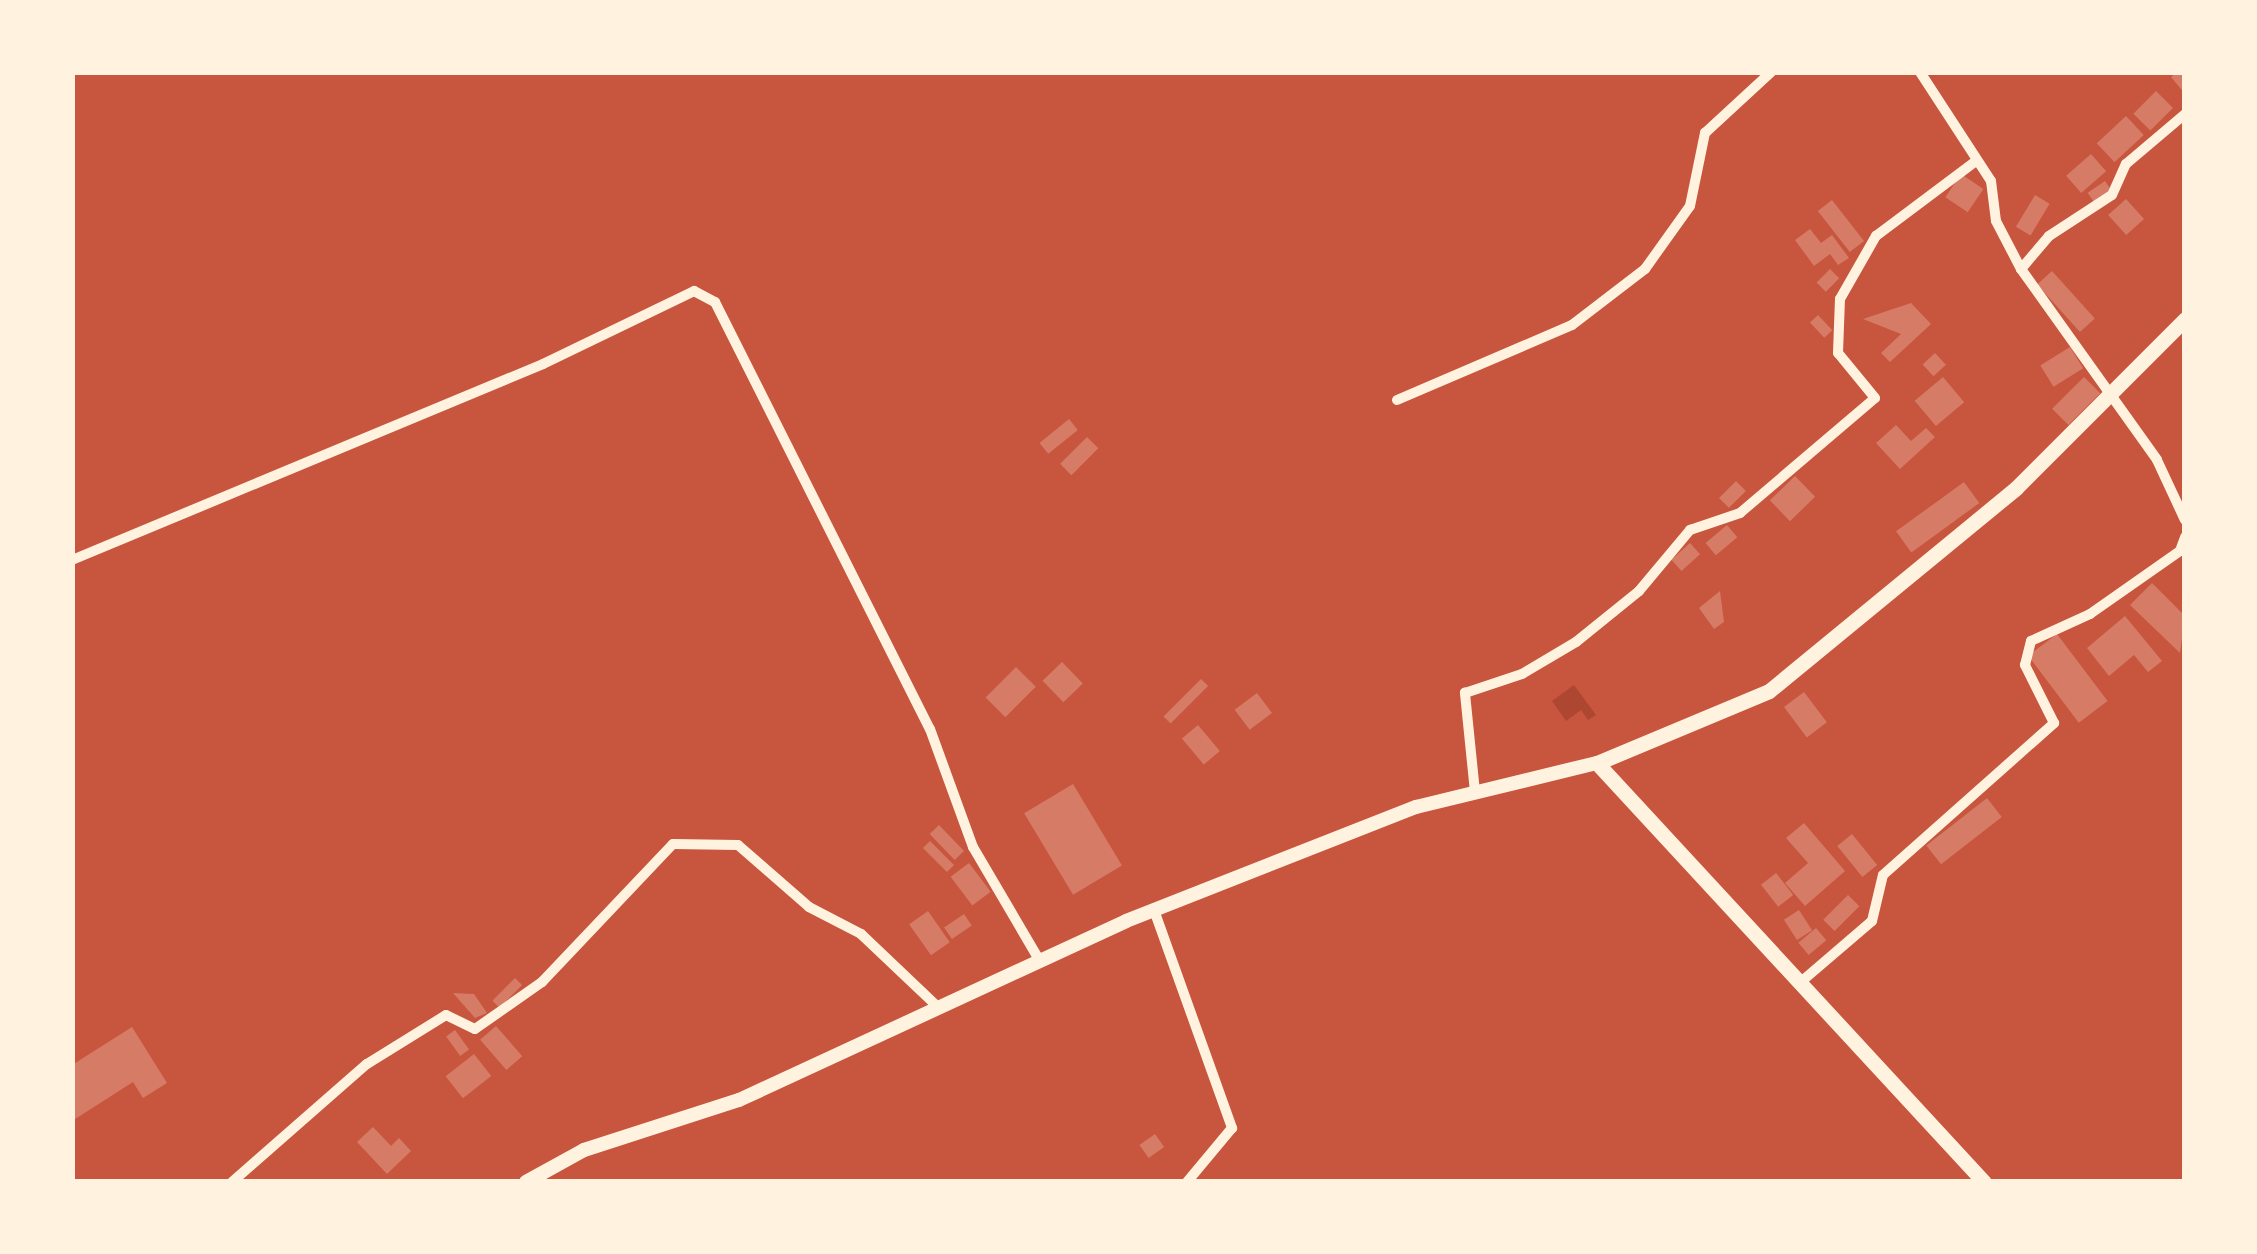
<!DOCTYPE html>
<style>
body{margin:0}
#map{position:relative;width:2257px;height:1254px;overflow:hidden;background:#c8553d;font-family:Figtree,sans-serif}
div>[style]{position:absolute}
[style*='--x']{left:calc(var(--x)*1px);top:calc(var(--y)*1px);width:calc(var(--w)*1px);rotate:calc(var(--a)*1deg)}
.green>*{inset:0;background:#ae4732}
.building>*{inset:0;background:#d67c66;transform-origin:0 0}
.minor>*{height:10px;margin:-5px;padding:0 5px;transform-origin:5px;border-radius:5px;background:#fff3e0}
.tertiary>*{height:14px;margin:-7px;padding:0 7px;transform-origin:7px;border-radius:7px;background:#fff3e0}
.secondary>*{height:15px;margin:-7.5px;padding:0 7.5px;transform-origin:7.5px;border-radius:7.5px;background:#fff3e0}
span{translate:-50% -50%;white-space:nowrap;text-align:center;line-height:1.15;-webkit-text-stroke:9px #fff3e0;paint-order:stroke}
.frame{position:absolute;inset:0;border:75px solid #fff3e0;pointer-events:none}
</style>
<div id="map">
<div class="green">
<i style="clip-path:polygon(1574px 685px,1596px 715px,1588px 720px,1581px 710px,1566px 721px,1552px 701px)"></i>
</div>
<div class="building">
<i style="clip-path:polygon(2177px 72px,2185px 72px,2185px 94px,2171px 77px)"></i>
<i style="left:2156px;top:91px;width:24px;height:32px;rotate:45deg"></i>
<i style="left:2126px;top:116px;width:26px;height:40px;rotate:47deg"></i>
<i style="left:2091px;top:154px;width:23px;height:33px;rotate:49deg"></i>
<i style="left:1961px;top:174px;width:27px;height:28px;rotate:34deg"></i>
<i style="left:2105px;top:181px;width:11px;height:21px;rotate:56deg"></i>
<i style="left:2035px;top:195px;width:17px;height:37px;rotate:31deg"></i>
<i style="left:2126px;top:199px;width:27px;height:24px;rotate:48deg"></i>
<i style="left:1832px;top:200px;width:52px;height:18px;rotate:52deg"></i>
<i style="clip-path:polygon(1810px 229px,1821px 243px,1832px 235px,1849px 258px,1838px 265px,1830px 254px,1814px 266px,1795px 240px)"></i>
<i style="left:1830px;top:269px;width:13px;height:19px;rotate:45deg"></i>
<i style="left:2052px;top:271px;width:64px;height:20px;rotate:48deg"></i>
<i style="clip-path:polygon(1911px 303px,1931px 324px,1890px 362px,1881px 353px,1901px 334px,1863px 319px)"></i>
<i style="left:1818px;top:315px;width:21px;height:11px;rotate:47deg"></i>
<i style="left:2070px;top:347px;width:25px;height:35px;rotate:58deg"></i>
<i style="left:1935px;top:353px;width:16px;height:17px;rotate:47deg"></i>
<i style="left:1943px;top:377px;width:33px;height:37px;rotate:50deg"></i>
<i style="left:2084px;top:377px;width:23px;height:45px;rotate:45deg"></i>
<i style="left:1069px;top:419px;width:14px;height:38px;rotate:51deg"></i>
<i style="clip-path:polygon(1896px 425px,1911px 441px,1926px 428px,1935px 437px,1900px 469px,1876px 443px)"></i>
<i style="left:1087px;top:437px;width:16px;height:38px;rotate:45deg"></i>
<i style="left:1795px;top:476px;width:29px;height:35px;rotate:46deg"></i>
<i style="left:1736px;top:481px;width:14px;height:24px;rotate:45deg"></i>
<i style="left:1964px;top:482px;width:26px;height:84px;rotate:54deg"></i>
<i style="left:1727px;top:525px;width:16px;height:28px;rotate:50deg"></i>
<i style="left:1690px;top:543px;width:15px;height:25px;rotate:48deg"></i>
<i style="clip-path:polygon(2152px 583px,2185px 616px,2180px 653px,2130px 605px)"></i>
<i style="clip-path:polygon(1720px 591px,1724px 622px,1714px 629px,1699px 608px)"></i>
<i style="clip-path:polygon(2125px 616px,2162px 661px,2148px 672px,2134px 655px,2109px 676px,2087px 648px)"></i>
<i style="left:2057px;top:634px;width:84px;height:36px;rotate:53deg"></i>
<i style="left:1062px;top:662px;width:30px;height:27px;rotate:46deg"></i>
<i style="left:1016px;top:667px;width:28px;height:43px;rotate:45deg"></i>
<i style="left:1201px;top:679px;width:10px;height:53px;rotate:45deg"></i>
<i style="left:1804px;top:692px;width:38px;height:25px;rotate:53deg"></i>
<i style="left:1257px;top:693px;width:25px;height:28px;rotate:53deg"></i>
<i style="left:1198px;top:725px;width:34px;height:21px;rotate:50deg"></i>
<i style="left:1073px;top:784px;width:95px;height:57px;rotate:59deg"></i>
<i style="left:1987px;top:798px;width:24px;height:77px;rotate:52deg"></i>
<i style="clip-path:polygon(1804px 823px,1845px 871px,1805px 906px,1785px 883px,1808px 863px,1786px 838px)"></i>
<i style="left:939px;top:825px;width:36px;height:13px;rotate:46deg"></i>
<i style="left:1852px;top:834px;width:40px;height:19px;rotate:51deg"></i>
<i style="left:930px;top:841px;width:34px;height:10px;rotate:45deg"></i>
<i style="left:969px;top:863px;width:36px;height:23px;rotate:53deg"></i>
<i style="left:1776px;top:873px;width:28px;height:19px;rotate:52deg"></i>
<i style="left:1848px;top:895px;width:16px;height:35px;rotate:45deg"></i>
<i style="left:1799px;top:910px;width:24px;height:18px;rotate:57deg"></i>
<i style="left:928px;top:911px;width:38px;height:23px;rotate:55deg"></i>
<i style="left:964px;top:914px;width:14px;height:24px;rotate:56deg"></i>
<i style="left:1816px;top:928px;width:16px;height:23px;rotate:50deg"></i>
<i style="left:515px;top:978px;width:10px;height:32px;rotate:45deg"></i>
<i style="clip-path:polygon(453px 993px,474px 994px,487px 1013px,475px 1018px)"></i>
<i style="left:496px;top:1026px;width:40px;height:21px;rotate:49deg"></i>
<i style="clip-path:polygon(132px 1027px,167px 1083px,143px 1098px,133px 1082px,72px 1121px,72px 1065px)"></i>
<i style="left:455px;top:1030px;width:24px;height:11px;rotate:54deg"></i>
<i style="left:474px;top:1054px;width:28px;height:36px;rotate:52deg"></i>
<i style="clip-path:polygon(373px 1127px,391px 1146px,399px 1138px,411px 1151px,387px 1174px,357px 1142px)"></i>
<i style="left:1155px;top:1134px;width:16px;height:19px;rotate:55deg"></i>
</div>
<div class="minor">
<i style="--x:1920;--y:72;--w:130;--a:56.9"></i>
<i style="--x:1991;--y:181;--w:40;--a:82.9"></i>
<i style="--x:1996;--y:221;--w:54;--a:62.5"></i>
<i style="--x:2021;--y:269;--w:234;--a:54.5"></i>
<i style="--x:2157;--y:460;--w:66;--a:65"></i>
<i style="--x:2021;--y:269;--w:43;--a:-49.7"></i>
<i style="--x:2049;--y:236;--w:75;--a:-33.1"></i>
<i style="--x:2112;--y:195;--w:34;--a:-66"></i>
<i style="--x:2126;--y:164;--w:77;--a:-40.3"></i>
<i style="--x:1397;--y:400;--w:190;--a:-23.2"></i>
<i style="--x:1572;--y:325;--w:92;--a:-37.5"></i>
<i style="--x:1645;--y:269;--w:77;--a:-54.5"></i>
<i style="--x:1690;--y:206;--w:75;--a:-78.4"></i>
<i style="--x:1705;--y:133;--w:90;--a:-42.7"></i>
<i style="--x:72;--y:560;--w:510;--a:-22.59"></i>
<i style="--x:543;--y:364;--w:168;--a:-25.8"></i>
<i style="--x:694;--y:291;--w:24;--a:28"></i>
<i style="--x:715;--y:302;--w:478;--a:63.3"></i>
<i style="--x:930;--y:729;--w:126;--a:70"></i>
<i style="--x:973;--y:847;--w:132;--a:59.6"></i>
<i style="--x:1475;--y:792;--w:100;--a:-95.8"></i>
<i style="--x:1465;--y:693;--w:60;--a:-18.4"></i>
<i style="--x:1522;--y:674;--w:63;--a:-30.7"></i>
<i style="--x:1576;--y:642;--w:81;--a:-39"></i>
<i style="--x:1639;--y:591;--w:80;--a:-50.1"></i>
<i style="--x:1690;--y:530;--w:53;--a:-18.8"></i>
<i style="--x:1740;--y:513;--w:177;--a:-40.4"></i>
<i style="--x:1875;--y:398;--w:58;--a:-129.4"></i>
<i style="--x:1838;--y:353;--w:54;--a:-87.9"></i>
<i style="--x:1840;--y:299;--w:73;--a:-60.3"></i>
<i style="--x:1876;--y:236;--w:125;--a:-36.9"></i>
<i style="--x:1154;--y:910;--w:232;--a:70.3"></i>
<i style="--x:1232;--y:1128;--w:70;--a:129.8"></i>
<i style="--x:1802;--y:981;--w:92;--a:-40.6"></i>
<i style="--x:1872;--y:921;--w:47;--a:-76.6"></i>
<i style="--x:1883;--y:875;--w:229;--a:-41.6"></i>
<i style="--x:2054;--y:723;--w:65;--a:-116.6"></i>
<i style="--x:2025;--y:665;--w:25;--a:-76"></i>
<i style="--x:2031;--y:641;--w:65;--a:-24.6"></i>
<i style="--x:2090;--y:614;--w:110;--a:-35"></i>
<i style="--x:2180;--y:551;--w:15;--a:-70"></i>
<i style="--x:232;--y:1182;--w:179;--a:-41.2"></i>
<i style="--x:367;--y:1064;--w:93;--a:-31.8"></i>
<i style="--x:446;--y:1015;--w:32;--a:26"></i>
<i style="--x:475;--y:1029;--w:82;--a:-35"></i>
<i style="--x:542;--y:982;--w:190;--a:-46.5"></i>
<i style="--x:673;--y:844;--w:65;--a:0.9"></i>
<i style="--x:738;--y:845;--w:94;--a:41.1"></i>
<i style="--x:809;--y:907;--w:59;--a:27.4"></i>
<i style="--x:861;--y:934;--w:108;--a:43.5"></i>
</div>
<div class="tertiary">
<i style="--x:526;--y:1182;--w:66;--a:-28.9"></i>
<i style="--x:584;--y:1150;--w:163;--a:-17.9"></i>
<i style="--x:739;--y:1100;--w:426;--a:-24.8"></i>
<i style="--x:1126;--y:921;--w:312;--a:-21.5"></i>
<i style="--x:1416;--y:807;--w:186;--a:-13.7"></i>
</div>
<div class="secondary">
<i style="--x:1984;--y:1182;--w:570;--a:-132.73"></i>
<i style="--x:1597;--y:763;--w:186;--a:-22.7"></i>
<i style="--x:1769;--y:691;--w:320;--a:-39.4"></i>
<i style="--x:2016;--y:488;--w:239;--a:-45"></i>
</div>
<div class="frame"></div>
</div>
